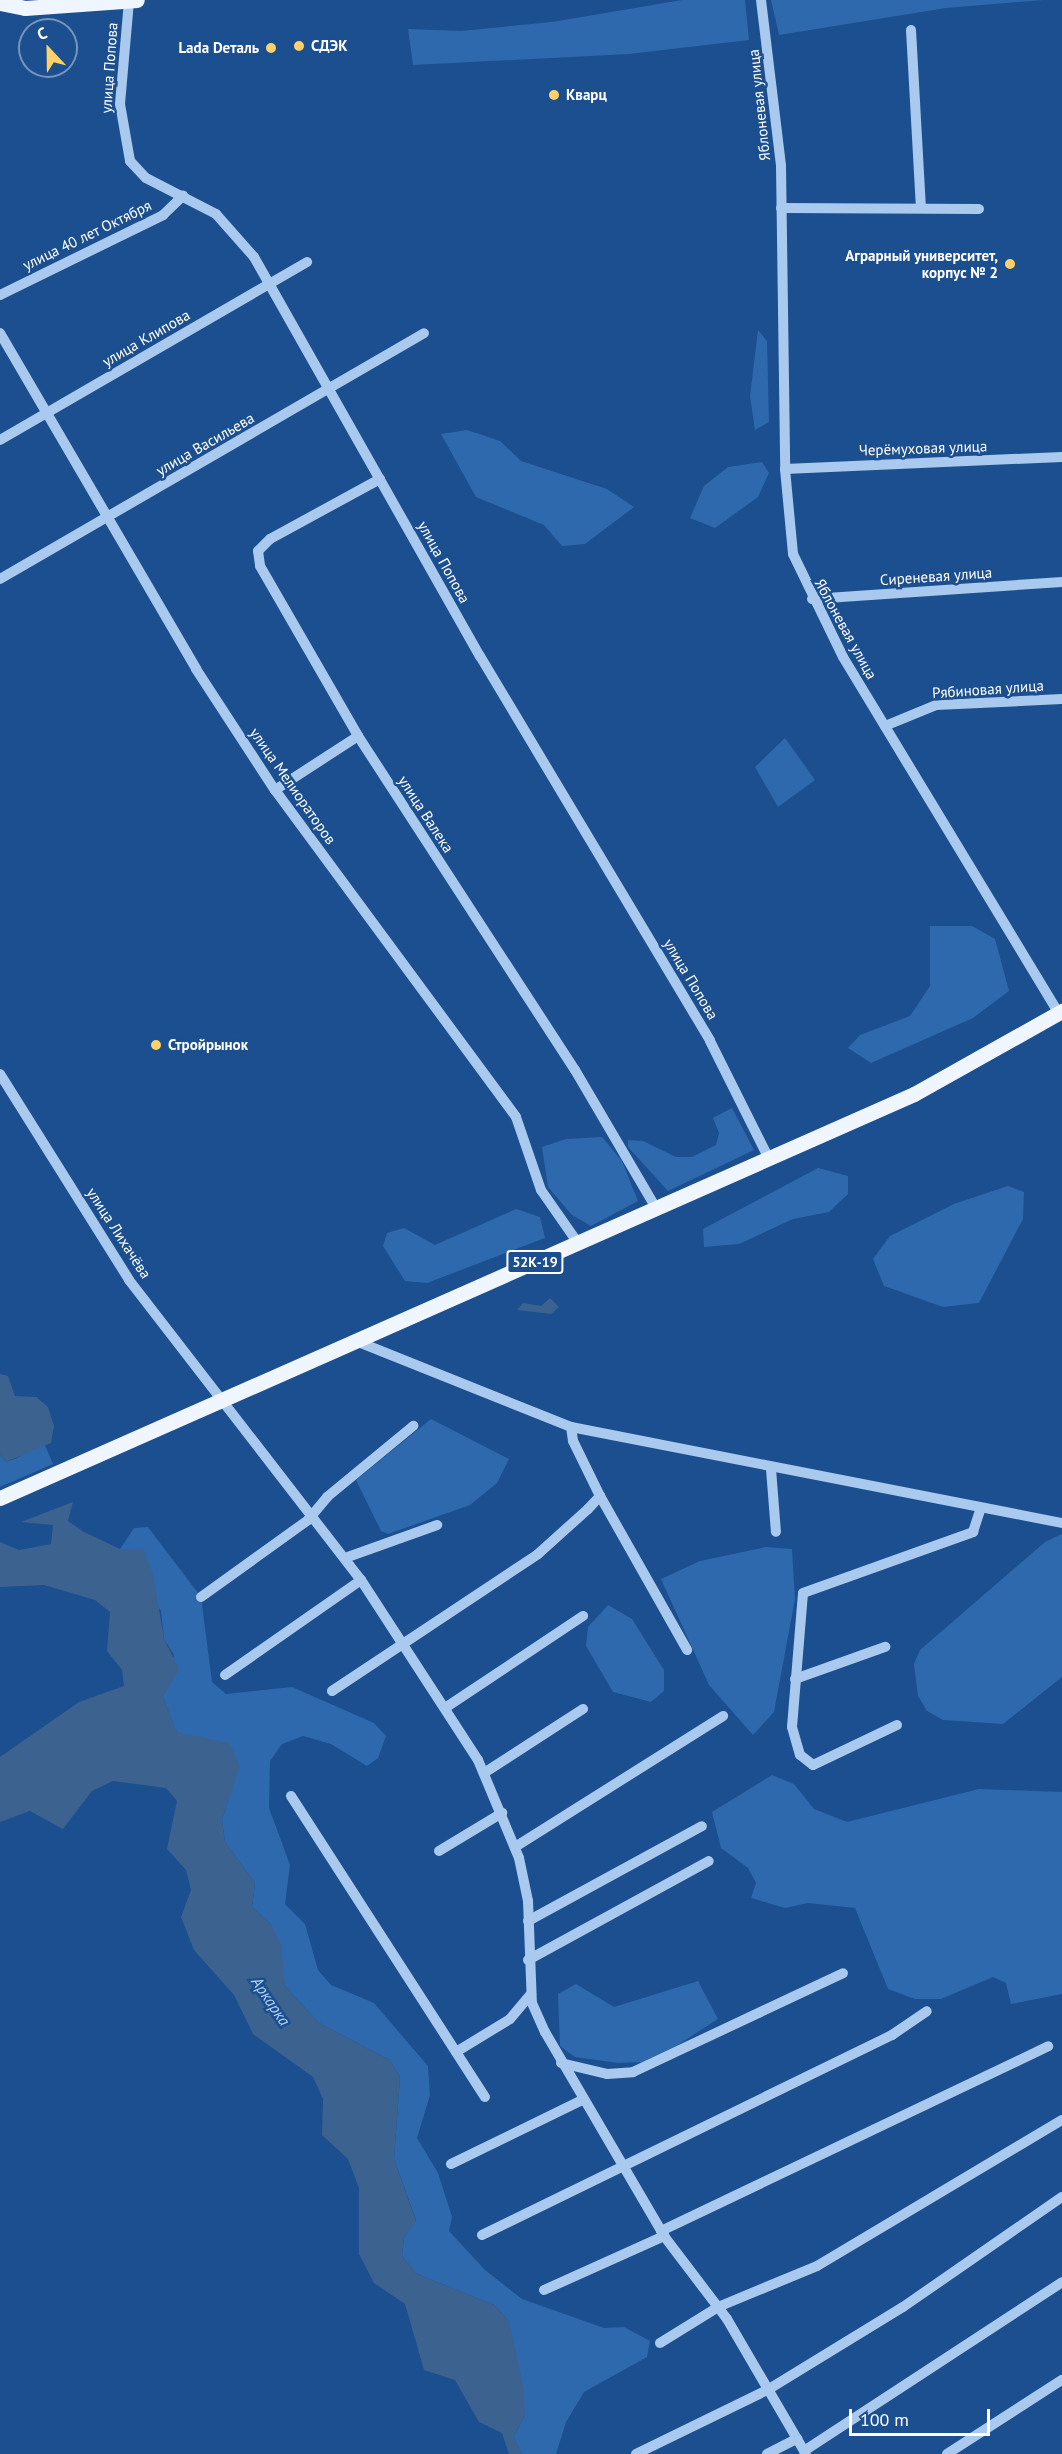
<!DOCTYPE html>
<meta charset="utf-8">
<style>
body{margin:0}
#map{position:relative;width:1062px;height:2454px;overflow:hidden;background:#1b4f8f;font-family:"PT Sans",sans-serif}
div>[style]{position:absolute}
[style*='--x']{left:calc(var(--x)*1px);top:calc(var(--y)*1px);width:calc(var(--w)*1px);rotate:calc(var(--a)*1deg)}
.green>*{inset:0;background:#2e69ad}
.water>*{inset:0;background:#3c6290}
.minor>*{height:10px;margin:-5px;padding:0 5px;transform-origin:5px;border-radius:5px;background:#a9c9ee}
.major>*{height:15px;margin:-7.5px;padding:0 7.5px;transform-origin:7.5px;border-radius:7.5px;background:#f0f6ff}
.dots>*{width:16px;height:16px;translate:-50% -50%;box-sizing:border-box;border:3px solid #1b4f8f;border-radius:50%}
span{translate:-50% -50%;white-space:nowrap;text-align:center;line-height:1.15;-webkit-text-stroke:5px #1b4f8f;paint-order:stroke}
.shield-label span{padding:2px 4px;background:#1b4f8f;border:2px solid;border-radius:4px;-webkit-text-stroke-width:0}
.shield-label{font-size:14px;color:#fff;font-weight:700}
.poi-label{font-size:15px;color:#fff;font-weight:700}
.left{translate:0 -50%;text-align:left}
.right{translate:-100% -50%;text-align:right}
.street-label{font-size:15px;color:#fff}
.water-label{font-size:16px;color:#b5d3f5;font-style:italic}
.north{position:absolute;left:18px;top:18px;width:60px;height:60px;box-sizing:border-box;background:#1b4f8f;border:2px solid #7695bc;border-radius:50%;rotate:338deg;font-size:16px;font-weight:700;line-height:24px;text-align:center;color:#fff}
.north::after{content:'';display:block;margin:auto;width:21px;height:27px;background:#ffd166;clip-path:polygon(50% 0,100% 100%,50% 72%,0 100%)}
.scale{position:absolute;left:849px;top:2409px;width:141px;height:27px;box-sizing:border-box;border:3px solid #fff;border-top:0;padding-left:8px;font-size:18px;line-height:21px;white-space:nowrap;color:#fff;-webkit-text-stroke:4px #1b4f8f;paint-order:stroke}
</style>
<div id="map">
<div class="green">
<i style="clip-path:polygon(682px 0,745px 0,749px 40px,629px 54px,413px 65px,408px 29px,461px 31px,552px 22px)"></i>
<i style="clip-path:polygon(771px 0,1044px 0,946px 8px,779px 35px)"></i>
<i style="clip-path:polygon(758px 330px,767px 341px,769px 422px,755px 430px,750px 396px)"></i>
<i style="clip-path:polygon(467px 430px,500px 441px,521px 461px,607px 489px,634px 507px,585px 544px,562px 546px,544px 525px,476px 497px,441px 434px)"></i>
<i style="clip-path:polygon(762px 462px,769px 473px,758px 497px,715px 528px,690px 518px,704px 486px,728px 467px)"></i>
<i style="clip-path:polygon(785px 738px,815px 780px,778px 807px,755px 767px)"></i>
<i style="clip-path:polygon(930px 926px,972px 926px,995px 939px,1009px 991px,973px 1018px,871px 1063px,848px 1048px,860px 1035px,910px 1016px,930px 986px)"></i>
<i style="clip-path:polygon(732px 1108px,754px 1150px,668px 1191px,628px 1147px,628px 1140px,643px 1141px,676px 1157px,692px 1157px,716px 1145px,719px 1133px,713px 1118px)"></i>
<i style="clip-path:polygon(602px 1137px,622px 1161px,638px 1201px,591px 1226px,572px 1215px,548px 1187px,542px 1147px,566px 1139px)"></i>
<i style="clip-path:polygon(818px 1168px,848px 1176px,848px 1194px,829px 1212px,793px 1219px,739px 1244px,704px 1247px,703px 1229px)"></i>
<i style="clip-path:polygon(1008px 1186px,1024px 1192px,1023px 1219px,979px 1303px,943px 1307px,884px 1286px,873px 1259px,890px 1236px,954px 1204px)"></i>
<i style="clip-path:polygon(516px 1209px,540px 1217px,545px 1238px,427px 1283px,405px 1281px,383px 1246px,387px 1233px,404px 1228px,435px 1245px)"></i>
<i style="clip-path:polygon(431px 1419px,509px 1459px,497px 1483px,470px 1505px,388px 1534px,381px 1531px,356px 1480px)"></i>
<i style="clip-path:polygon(44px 1443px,53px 1464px,0 1487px,0 1455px,6px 1462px,15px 1459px)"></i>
<i style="clip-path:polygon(148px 1527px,201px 1597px,212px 1682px,226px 1694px,292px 1687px,374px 1723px,386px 1736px,378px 1758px,367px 1766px,331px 1744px,303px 1736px,282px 1744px,270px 1761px,269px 1808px,290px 1865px,285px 1904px,305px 1924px,318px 1970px,331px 1985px,374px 2003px,428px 2066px,430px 2095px,417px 2138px,438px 2173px,452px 2217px,449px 2231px,485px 2270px,522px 2299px,604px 2328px,624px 2327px,650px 2341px,647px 2357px,584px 2392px,566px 2422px,556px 2454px,522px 2454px,513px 2437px,525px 2416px,509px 2321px,494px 2305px,417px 2274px,402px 2256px,404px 2238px,416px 2220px,394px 2159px,400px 2077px,390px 2060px,319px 2023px,285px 1986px,271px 1924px,252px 1907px,255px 1883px,225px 1842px,222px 1820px,239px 1766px,195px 1737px,177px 1733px,163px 1697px,174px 1655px,164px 1639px,161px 1611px,120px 1549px,134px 1528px)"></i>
<i style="clip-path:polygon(1062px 1534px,1062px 1677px,1003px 1724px,943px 1720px,927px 1711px,918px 1696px,914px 1664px,920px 1650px,1045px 1542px)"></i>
<i style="clip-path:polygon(766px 1547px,792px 1549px,795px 1599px,774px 1712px,753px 1735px,709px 1685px,661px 1579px,700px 1561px)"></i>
<i style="clip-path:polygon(608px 1605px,632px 1619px,664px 1670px,664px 1691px,651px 1702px,613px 1692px,586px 1646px,588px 1627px)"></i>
<i style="clip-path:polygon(772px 1775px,794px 1784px,814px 1809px,847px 1822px,979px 1789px,1062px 1792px,1062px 1994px,1011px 2004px,1006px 1983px,993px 1977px,941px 1999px,915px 1999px,888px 1989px,855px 1908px,808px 1903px,785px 1908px,751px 1898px,756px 1883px,748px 1868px,721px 1848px,712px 1812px)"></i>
<i style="clip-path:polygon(698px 1981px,718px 2019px,676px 2046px,642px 2062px,618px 2063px,575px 2057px,560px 2046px,558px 1994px,576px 1984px,614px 2007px)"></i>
</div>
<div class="water">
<i style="clip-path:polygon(550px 1298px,559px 1307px,551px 1314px,517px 1310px,523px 1303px,541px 1306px)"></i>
<i style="clip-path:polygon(0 1374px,8px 1376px,15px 1396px,36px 1397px,48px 1407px,54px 1426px,51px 1443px,6px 1462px,0 1455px)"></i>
<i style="clip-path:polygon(73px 1502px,68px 1521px,84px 1532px,120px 1549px,143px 1549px,153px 1574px,164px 1639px,179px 1669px,163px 1697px,177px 1732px,229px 1743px,240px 1766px,222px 1820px,225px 1842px,255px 1883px,252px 1907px,271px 1924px,281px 1944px,285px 1986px,319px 2023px,390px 2060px,400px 2077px,394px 2159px,416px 2221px,404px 2238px,402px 2256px,417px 2274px,494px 2305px,509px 2321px,524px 2390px,525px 2416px,513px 2437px,522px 2454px,509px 2454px,502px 2433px,479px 2422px,455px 2380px,424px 2370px,405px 2304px,374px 2283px,359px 2254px,359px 2188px,348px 2159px,322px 2135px,323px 2099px,313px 2077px,253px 2034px,234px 1995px,194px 1950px,181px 1917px,191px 1890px,186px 1870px,167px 1849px,177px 1801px,166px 1788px,113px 1781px,92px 1791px,63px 1829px,30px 1811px,0 1822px,0 1757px,79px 1702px,124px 1686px,122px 1670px,107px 1651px,110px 1612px,95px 1600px,44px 1585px,0 1587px,0 1542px,19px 1550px,51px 1544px,53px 1525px,21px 1522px)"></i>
</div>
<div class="minor">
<i style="--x:761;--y:0;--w:167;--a:83.1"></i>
<i style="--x:781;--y:166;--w:303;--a:89.2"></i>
<i style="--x:785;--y:469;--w:85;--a:84.6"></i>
<i style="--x:793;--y:554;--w:114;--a:64.1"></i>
<i style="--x:843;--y:657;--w:416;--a:58.8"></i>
<i style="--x:129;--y:1;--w:103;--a:95"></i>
<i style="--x:120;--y:104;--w:58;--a:80"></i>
<i style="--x:130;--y:161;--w:23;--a:47"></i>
<i style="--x:146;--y:178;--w:79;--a:27.2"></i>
<i style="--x:216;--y:214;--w:57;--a:48.5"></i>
<i style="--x:254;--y:257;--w:459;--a:60.5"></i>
<i style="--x:480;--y:656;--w:448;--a:59.1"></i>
<i style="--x:710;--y:1041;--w:132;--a:63.4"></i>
<i style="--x:911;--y:30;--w:177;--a:86.8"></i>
<i style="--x:781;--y:208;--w:198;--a:0.3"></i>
<i style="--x:0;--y:295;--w:182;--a:-26.1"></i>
<i style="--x:163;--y:215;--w:28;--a:-44"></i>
<i style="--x:0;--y:333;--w:389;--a:59.7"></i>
<i style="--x:196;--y:669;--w:145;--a:56.9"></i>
<i style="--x:275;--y:790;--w:406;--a:53.6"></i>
<i style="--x:516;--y:1117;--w:77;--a:71.1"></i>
<i style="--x:541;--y:1190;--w:65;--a:55.1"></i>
<i style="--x:0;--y:440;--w:355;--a:-30.1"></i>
<i style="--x:785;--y:469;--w:277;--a:-2.5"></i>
<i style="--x:380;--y:479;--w:125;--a:151.4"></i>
<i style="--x:270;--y:539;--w:17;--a:135"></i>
<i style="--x:258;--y:551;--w:15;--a:82"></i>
<i style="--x:260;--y:566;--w:196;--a:60"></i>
<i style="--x:358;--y:736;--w:398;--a:57"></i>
<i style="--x:575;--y:1070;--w:160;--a:59.6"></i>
<i style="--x:0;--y:579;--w:490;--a:-30.1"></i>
<i style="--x:812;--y:599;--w:251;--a:-3.9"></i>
<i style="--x:885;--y:726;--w:55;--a:-22.4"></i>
<i style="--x:936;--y:705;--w:126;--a:-2.7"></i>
<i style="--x:275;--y:790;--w:99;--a:-33"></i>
<i style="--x:0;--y:1074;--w:243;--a:57.9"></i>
<i style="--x:129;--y:1280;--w:379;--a:52.3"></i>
<i style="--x:361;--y:1580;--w:215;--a:57"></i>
<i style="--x:478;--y:1760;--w:106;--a:67.3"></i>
<i style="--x:519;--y:1858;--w:44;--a:78.2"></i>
<i style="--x:528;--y:1901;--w:102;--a:87.8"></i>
<i style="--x:532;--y:2003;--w:32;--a:66"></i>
<i style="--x:545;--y:2032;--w:236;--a:59.7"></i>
<i style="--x:664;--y:2236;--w:104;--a:52.8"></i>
<i style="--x:727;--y:2319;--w:156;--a:59.7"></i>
<i style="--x:356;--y:1341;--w:232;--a:21.8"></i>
<i style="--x:571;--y:1427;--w:500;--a:11.06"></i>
<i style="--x:771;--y:1469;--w:63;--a:85.5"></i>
<i style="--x:600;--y:1496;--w:177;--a:60.5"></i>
<i style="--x:345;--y:1558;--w:98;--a:-19.7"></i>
<i style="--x:201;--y:1597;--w:132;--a:-35.7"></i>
<i style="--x:308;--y:1520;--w:30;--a:-50"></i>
<i style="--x:327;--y:1497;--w:112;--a:-39.5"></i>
<i style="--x:225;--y:1675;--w:166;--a:-34.9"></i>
<i style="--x:795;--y:1679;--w:96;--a:-19.6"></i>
<i style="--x:332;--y:1691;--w:247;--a:-33.6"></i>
<i style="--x:538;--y:1554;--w:67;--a:-42"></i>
<i style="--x:588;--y:1509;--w:18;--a:-47"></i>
<i style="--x:600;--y:1496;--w:61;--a:-116.1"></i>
<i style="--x:573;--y:1441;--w:14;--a:-98"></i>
<i style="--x:445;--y:1708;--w:166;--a:-33.7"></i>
<i style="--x:897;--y:1725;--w:93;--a:154.5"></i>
<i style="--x:813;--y:1765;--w:16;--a:-142"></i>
<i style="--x:800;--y:1755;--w:29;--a:-106"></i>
<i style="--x:792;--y:1727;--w:134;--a:-85.3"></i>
<i style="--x:803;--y:1593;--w:181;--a:-19.7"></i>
<i style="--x:973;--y:1532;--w:25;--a:-72"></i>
<i style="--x:484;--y:1773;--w:118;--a:-32.9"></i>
<i style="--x:291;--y:1796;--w:358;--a:57.2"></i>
<i style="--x:515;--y:1847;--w:246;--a:-32.2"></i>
<i style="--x:439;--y:1851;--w:74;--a:-31.1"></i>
<i style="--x:528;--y:1921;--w:198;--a:-28.6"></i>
<i style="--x:528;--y:1960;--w:206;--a:-28.7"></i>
<i style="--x:456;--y:2052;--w:63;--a:-31.4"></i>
<i style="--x:510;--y:2019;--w:33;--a:-50"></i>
<i style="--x:561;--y:2063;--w:47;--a:13.4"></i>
<i style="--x:607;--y:2074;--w:26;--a:-4"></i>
<i style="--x:633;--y:2072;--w:232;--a:-25.2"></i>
<i style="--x:451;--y:2164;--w:146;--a:-26"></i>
<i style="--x:661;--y:2231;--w:429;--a:-25.5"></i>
<i style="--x:482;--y:2235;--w:456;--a:-26"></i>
<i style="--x:892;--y:2035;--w:42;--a:-34.4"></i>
<i style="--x:544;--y:2290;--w:132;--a:-24.2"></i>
<i style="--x:660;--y:2343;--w:68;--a:-31.8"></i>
<i style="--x:718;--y:2307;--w:107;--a:-22.5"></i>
<i style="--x:817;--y:2266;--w:285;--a:-30.8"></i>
<i style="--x:804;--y:2451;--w:308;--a:-33.2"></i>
<i style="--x:636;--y:2454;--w:148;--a:-26"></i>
<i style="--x:769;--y:2389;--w:157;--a:-31.5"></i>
<i style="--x:903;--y:2307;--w:193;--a:-34.7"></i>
<i style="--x:767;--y:2454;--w:34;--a:-27"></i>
<i style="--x:947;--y:2454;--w:137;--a:-32.8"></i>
</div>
<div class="major">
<i style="--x:0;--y:3;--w:25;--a:11"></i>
<i style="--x:25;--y:8;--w:112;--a:-4.1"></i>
<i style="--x:0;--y:1498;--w:999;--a:-23.85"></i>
<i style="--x:914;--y:1094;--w:170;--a:-29.3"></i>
</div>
<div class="dots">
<i style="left:299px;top:46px;background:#ffd166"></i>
<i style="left:271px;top:48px;background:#ffd166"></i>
<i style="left:554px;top:95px;background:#ffd166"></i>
<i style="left:1010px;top:264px;background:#ffd166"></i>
<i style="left:156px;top:1045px;background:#ffd166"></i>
</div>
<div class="shield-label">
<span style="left:535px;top:1262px">52К-19</span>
</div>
<div class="poi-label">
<span class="left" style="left:311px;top:46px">СДЭК</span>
<span class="right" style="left:259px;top:48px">Lada Dеталь</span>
<span class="left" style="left:566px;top:95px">Кварц</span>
<span class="right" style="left:998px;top:264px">Аграрный университет,<br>корпус № 2</span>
<span class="left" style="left:168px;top:1045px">Стройрынок</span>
</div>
<div class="street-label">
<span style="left:109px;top:68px;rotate:-86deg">улица Попова</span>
<span style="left:759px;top:105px;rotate:-96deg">Яблоневая улица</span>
<span style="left:87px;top:235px;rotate:-26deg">улица 40 лет Октября</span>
<span style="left:146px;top:338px;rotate:-30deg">улица Клипова</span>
<span style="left:205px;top:444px;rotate:-30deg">улица Васильева</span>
<span style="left:923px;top:448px;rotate:-2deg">Черёмуховая улица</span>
<span style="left:444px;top:562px;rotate:61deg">улица Попова</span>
<span style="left:936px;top:576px;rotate:-4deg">Сиреневая улица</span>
<span style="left:846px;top:629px;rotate:61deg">Яблоневая улица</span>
<span style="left:988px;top:689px;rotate:-4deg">Рябиновая улица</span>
<span style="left:293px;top:786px;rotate:55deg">улица Мелиораторов</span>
<span style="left:426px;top:814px;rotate:57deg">улица Валека</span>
<span style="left:691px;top:979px;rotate:59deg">улица Попова</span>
<span style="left:119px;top:1233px;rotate:57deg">улица Лихачёва</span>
</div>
<div class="water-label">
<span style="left:271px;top:2001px;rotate:56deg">Аркарка</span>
</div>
<div class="north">С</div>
<div class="scale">100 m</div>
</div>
